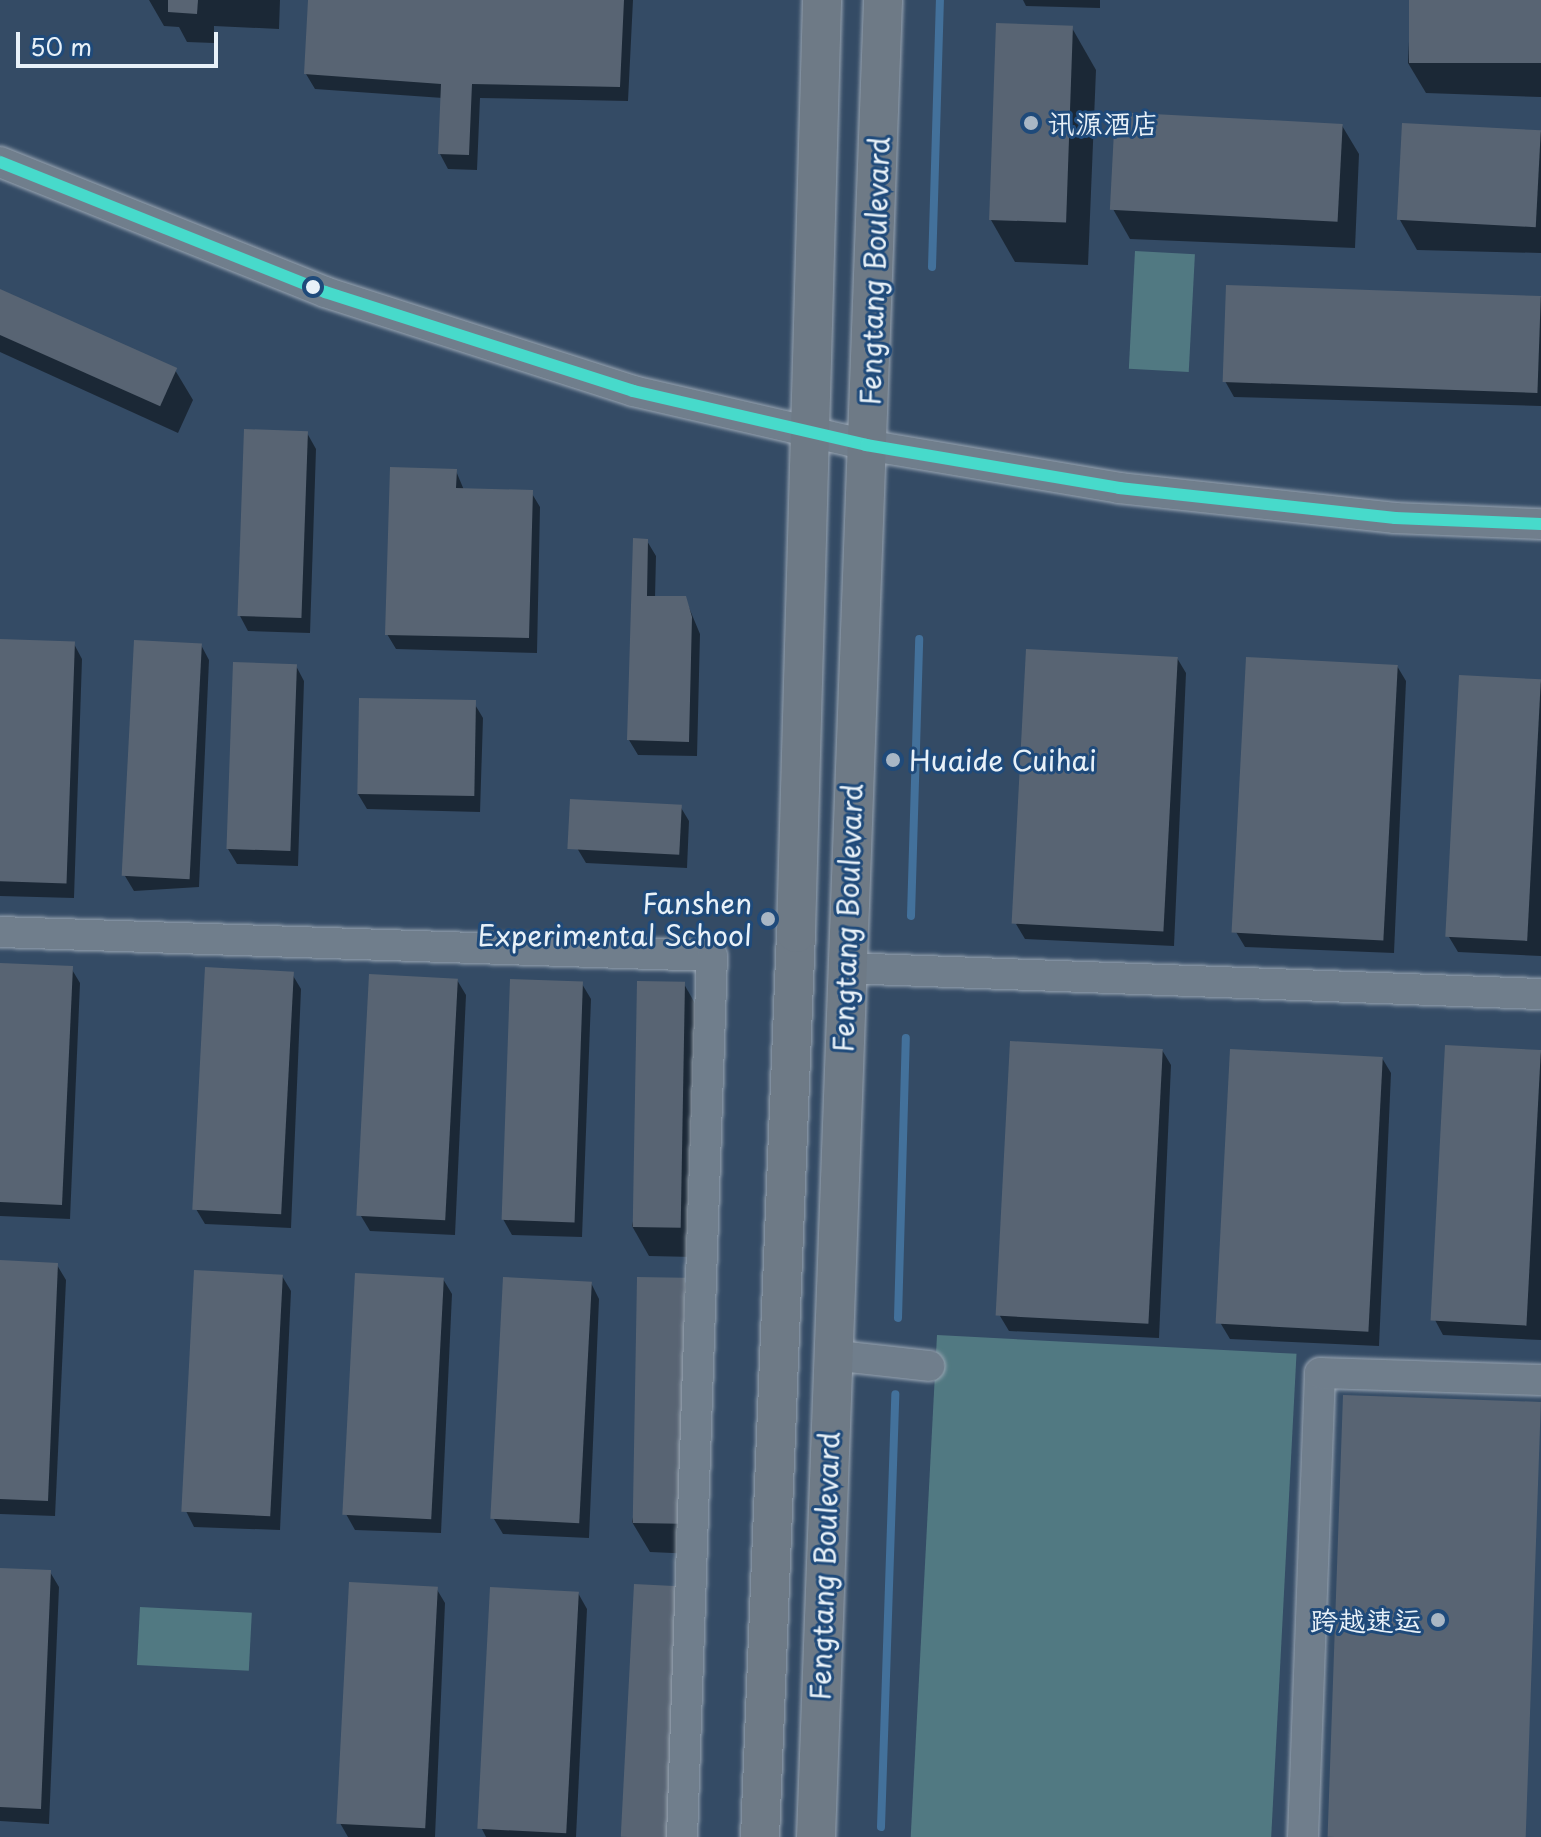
<!DOCTYPE html>
<meta charset="utf-8">
<style>
body{margin:0}
#map{position:relative;width:1541px;height:1837px;overflow:hidden;background:#344b65;font-family:"Playpen Sans","LXGW WenKai TC",sans-serif}
div>[style]{position:absolute}
[style*='--x']{left:calc(var(--x)*1px);top:calc(var(--y)*1px);width:calc(var(--w)*1px);rotate:calc(var(--a)*1deg)}
.green>*{inset:0;background:#517982;transform-origin:0 0}
.shadow>*{inset:0;background:#0007}
.stream>*{height:8px;margin:-4px;padding:0 4px;transform-origin:4px;border-radius:4px;background:#43719b}
.building>*{inset:0;background:#586473;transform-origin:0 0}
.roads{filter:drop-shadow(0 0 2px #9aa6b3) drop-shadow(0 0 2px #9aa6b3)}
.minor>*{height:30px;margin:-15px;padding:0 15px;transform-origin:15px;border-radius:15px;background:#707e8c}
.major>*{height:38px;margin:-19px;padding:0 19px;transform-origin:19px;border-radius:19px;background:#6e7a86}
.bus-1>*{height:12px;margin:-6px;padding:0 6px;transform-origin:6px;border-radius:6px;background:#47dacb}
.dots>*{width:22px;height:22px;translate:-50% -50%;box-sizing:border-box;border:4px solid #1f4a7a;border-radius:50%}
span{translate:-50% -50%;white-space:nowrap;text-align:center;line-height:1.15;-webkit-text-stroke:6px #1f4a7a;paint-order:stroke}
.poi-label{font-size:28px;color:#e8f1f8}
.left{translate:0 -50%;text-align:left}
.right{translate:-100% -50%;text-align:right}
.street-label{font-size:28px;color:#e8f1f8}
.scale{position:absolute;left:16px;top:32px;width:202px;height:36px;box-sizing:border-box;border:4px solid #e8f1f8;border-top:0;padding-left:10px;font-size:24px;line-height:28px;white-space:nowrap;color:#e8f1f8;-webkit-text-stroke:6px #1f4a7a;paint-order:stroke}
</style>
<div id="map">
<div class="green">
<i style="left:1135px;top:251px;width:60px;height:118px;rotate:3deg"></i>
<i style="left:937px;top:1335px;width:360px;height:503px;rotate:3deg"></i>
<i style="left:140px;top:1607px;width:112px;height:58px;rotate:3deg"></i>
</div>
<div class="shadow">
<i style="clip-path:polygon(149px 0,280px 0,279px 29px,214px 26px,214px 43px,187px 42px,179px 27px,164px 26px)"></i>
<i style="clip-path:polygon(310px 0,633px 0,628px 101px,480px 98px,477px 170px,448px 169px,440px 154px,443px 98px,315px 89px,306px 74px)"></i>
<i style="clip-path:polygon(1023px 0,1100px 0,1100px 8px,1026px 6px)"></i>
<i style="clip-path:polygon(1411px 0,1541px 0,1541px 97px,1426px 93px,1408px 63px)"></i>
<i style="clip-path:polygon(1072px 28px,1096px 70px,1088px 265px,1015px 262px,991px 220px)"></i>
<i style="clip-path:polygon(1341px 124px,1359px 154px,1355px 248px,1130px 239px,1113px 209px)"></i>
<i style="clip-path:polygon(1541px 132px,1541px 253px,1417px 250px,1400px 220px)"></i>
<i style="clip-path:polygon(0 291px,175px 370px,193px 400px,178px 433px,0 352px)"></i>
<i style="clip-path:polygon(1541px 297px,1541px 406px,1234px 397px,1225px 381px)"></i>
<i style="clip-path:polygon(307px 433px,316px 449px,310px 633px,248px 631px,240px 616px)"></i>
<i style="clip-path:polygon(456px 471px,464px 490px,531px 492px,540px 507px,537px 653px,396px 649px,387px 634px)"></i>
<i style="clip-path:polygon(647px 541px,656px 556px,655px 598px,685px 598px,700px 634px,697px 756px,638px 755px,629px 740px)"></i>
<i style="clip-path:polygon(0 641px,74px 644px,82px 659px,74px 898px,0 896px)"></i>
<i style="clip-path:polygon(201px 645px,209px 660px,199px 887px,134px 891px,125px 876px)"></i>
<i style="clip-path:polygon(1177px 658px,1186px 673px,1174px 946px,1025px 939px,1016px 924px)"></i>
<i style="clip-path:polygon(296px 666px,304px 681px,298px 866px,237px 864px,228px 849px)"></i>
<i style="clip-path:polygon(1397px 666px,1406px 681px,1394px 953px,1245px 947px,1236px 932px)"></i>
<i style="clip-path:polygon(1541px 681px,1541px 956px,1458px 952px,1449px 937px)"></i>
<i style="clip-path:polygon(474px 703px,483px 718px,480px 812px,367px 809px,358px 794px)"></i>
<i style="clip-path:polygon(680px 806px,689px 821px,687px 868px,586px 863px,577px 848px)"></i>
<i style="clip-path:polygon(0 965px,71px 968px,80px 983px,70px 1219px,0 1216px)"></i>
<i style="clip-path:polygon(292px 974px,301px 989px,291px 1228px,205px 1224px,196px 1209px)"></i>
<i style="clip-path:polygon(457px 980px,466px 995px,455px 1235px,370px 1231px,361px 1216px)"></i>
<i style="clip-path:polygon(582px 984px,591px 999px,582px 1237px,512px 1235px,503px 1219px)"></i>
<i style="clip-path:polygon(684px 984px,701px 1014px,694px 1257px,649px 1256px,632px 1226px)"></i>
<i style="clip-path:polygon(1162px 1050px,1171px 1065px,1159px 1338px,1009px 1331px,1000px 1316px)"></i>
<i style="clip-path:polygon(1541px 1052px,1541px 1340px,1443px 1335px,1435px 1320px)"></i>
<i style="clip-path:polygon(1382px 1058px,1391px 1073px,1379px 1346px,1230px 1339px,1221px 1324px)"></i>
<i style="clip-path:polygon(0 1262px,57px 1265px,66px 1280px,55px 1516px,0 1514px)"></i>
<i style="clip-path:polygon(282px 1276px,291px 1291px,280px 1530px,194px 1527px,186px 1511px)"></i>
<i style="clip-path:polygon(443px 1279px,452px 1294px,441px 1533px,355px 1530px,346px 1514px)"></i>
<i style="clip-path:polygon(684px 1280px,702px 1310px,695px 1554px,650px 1552px,632px 1522px)"></i>
<i style="clip-path:polygon(591px 1283px,599px 1299px,589px 1538px,503px 1534px,494px 1519px)"></i>
<i style="clip-path:polygon(0 1570px,50px 1572px,59px 1587px,49px 1824px,0 1821px)"></i>
<i style="clip-path:polygon(436px 1588px,445px 1603px,435px 1837px,348px 1837px,340px 1823px)"></i>
<i style="clip-path:polygon(578px 1593px,587px 1609px,576px 1837px,486px 1837px,482px 1829px)"></i>
</div>
<div class="stream">
<i style="--x:932;--y:267;--w:267;--a:-88.3"></i>
<i style="--x:911;--y:916;--w:277;--a:-88.3"></i>
<i style="--x:898;--y:1318;--w:280;--a:-88.4"></i>
<i style="--x:881;--y:1827;--w:433;--a:-88.1"></i>
</div>
<div class="building">
<i style="clip-path:polygon(168px 0,198px 0,197px 14px,168px 12px)"></i>
<i style="clip-path:polygon(308px 0,624px 0,620px 87px,472px 84px,469px 155px,438px 154px,441px 84px,304px 74px)"></i>
<i style="left:1409px;top:0;width:132px;height:63px"></i>
<i style="left:996px;top:23px;width:77px;height:197px;rotate:2deg"></i>
<i style="left:1115px;top:112px;width:228px;height:98px;rotate:3deg"></i>
<i style="left:1402px;top:123px;width:139px;height:97px;rotate:3deg"></i>
<i style="left:1226px;top:285px;width:315px;height:97px;rotate:2deg"></i>
<i style="left:0;top:289px;width:194px;height:42px;rotate:24deg"></i>
<i style="left:244px;top:429px;width:64px;height:187px;rotate:2deg"></i>
<i style="clip-path:polygon(390px 467px,457px 469px,456px 488px,533px 490px,529px 638px,385px 635px)"></i>
<i style="clip-path:polygon(633px 538px,648px 539px,647px 596px,686px 596px,692px 617px,689px 742px,627px 740px)"></i>
<i style="left:0;top:639px;width:75px;height:242px;rotate:2deg"></i>
<i style="left:134px;top:640px;width:68px;height:236px;rotate:3deg"></i>
<i style="left:1026px;top:649px;width:152px;height:275px;rotate:3deg"></i>
<i style="left:1246px;top:657px;width:152px;height:276px;rotate:3deg"></i>
<i style="left:233px;top:662px;width:64px;height:187px;rotate:2deg"></i>
<i style="left:1459px;top:675px;width:82px;height:262px;rotate:3deg"></i>
<i style="left:359px;top:698px;width:117px;height:96px;rotate:1deg"></i>
<i style="left:570px;top:799px;width:112px;height:50px;rotate:3deg"></i>
<i style="clip-path:polygon(0 963px,73px 966px,62px 1205px,0 1202px)"></i>
<i style="left:205px;top:967px;width:89px;height:243px;rotate:3deg"></i>
<i style="left:369px;top:974px;width:89px;height:242px;rotate:3deg"></i>
<i style="left:510px;top:979px;width:73px;height:241px;rotate:2deg"></i>
<i style="left:637px;top:981px;width:48px;height:246px;rotate:1deg"></i>
<i style="left:1010px;top:1041px;width:153px;height:275px;rotate:3deg"></i>
<i style="left:1445px;top:1045px;width:96px;height:276px;rotate:3deg"></i>
<i style="left:1230px;top:1049px;width:153px;height:275px;rotate:3deg"></i>
<i style="clip-path:polygon(0 1260px,58px 1263px,48px 1501px,0 1499px)"></i>
<i style="left:194px;top:1270px;width:89px;height:242px;rotate:3deg"></i>
<i style="left:355px;top:1273px;width:89px;height:242px;rotate:3deg"></i>
<i style="left:503px;top:1277px;width:89px;height:242px;rotate:3deg"></i>
<i style="left:637px;top:1277px;width:48px;height:246px;rotate:1deg"></i>
<i style="left:1343px;top:1395px;width:198px;height:442px;rotate:2deg"></i>
<i style="clip-path:polygon(0 1568px,51px 1570px,41px 1809px,0 1807px)"></i>
<i style="left:349px;top:1582px;width:89px;height:242px;rotate:3deg"></i>
<i style="left:634px;top:1584px;width:50px;height:253px;rotate:3deg"></i>
<i style="left:490px;top:1587px;width:89px;height:242px;rotate:3deg"></i>
</div>
<div class="roads">
<div class="minor">
<i style="--x:0;--y:162;--w:350;--a:21.8"></i>
<i style="--x:325;--y:292;--w:324;--a:17.8"></i>
<i style="--x:633;--y:391;--w:239;--a:13"></i>
<i style="--x:866;--y:445;--w:257;--a:9.6"></i>
<i style="--x:1119;--y:488;--w:278;--a:6.2"></i>
<i style="--x:1395;--y:518;--w:146;--a:2.4"></i>
<i style="--x:0;--y:932;--w:712;--a:1.93"></i>
<i style="--x:712;--y:956;--w:882;--a:91.95"></i>
<i style="--x:844;--y:968;--w:697;--a:2.14"></i>
<i style="--x:831;--y:1355;--w:99;--a:6.4"></i>
<i style="--x:1303;--y:1837;--w:464;--a:-87.9"></i>
<i style="--x:1320;--y:1373;--w:221;--a:1.8"></i>
</div>
<div class="major">
<i style="--x:760;--y:1837;--w:905;--a:-87.72"></i>
<i style="--x:796;--y:933;--w:933;--a:-88.4"></i>
<i style="--x:816;--y:1837;--w:1838;--a:-87.91"></i>
</div>
</div>
<div class="bus-1">
<i style="--x:0;--y:162;--w:350;--a:21.8"></i>
<i style="--x:325;--y:292;--w:324;--a:17.8"></i>
<i style="--x:633;--y:391;--w:239;--a:13"></i>
<i style="--x:866;--y:445;--w:257;--a:9.6"></i>
<i style="--x:1119;--y:488;--w:278;--a:6.2"></i>
<i style="--x:1395;--y:518;--w:146;--a:2.4"></i>
</div>
<div class="dots">
<i style="left:1031px;top:123px;background:#a9b7c5"></i>
<i style="left:313px;top:287px;background:#e8f1f8"></i>
<i style="left:893px;top:760px;background:#a9b7c5"></i>
<i style="left:768px;top:919px;background:#a9b7c5"></i>
<i style="left:1438px;top:1620px;background:#a9b7c5"></i>
</div>
<div class="poi-label">
<span class="left" style="left:1047px;top:123px">讯源酒店</span>
<span class="left" style="left:909px;top:760px">Huaide Cuihai</span>
<span class="right" style="left:752px;top:919px">Fanshen<br>Experimental School</span>
<span class="right" style="left:1422px;top:1620px">跨越速运</span>
</div>
<div class="street-label">
<span style="left:874px;top:271px;rotate:-88deg">Fengtang Boulevard</span>
<span style="left:847px;top:918px;rotate:-88deg">Fengtang Boulevard</span>
<span style="left:824px;top:1566px;rotate:-88deg">Fengtang Boulevard</span>
</div>
<div class="scale">50 m</div>
</div>
